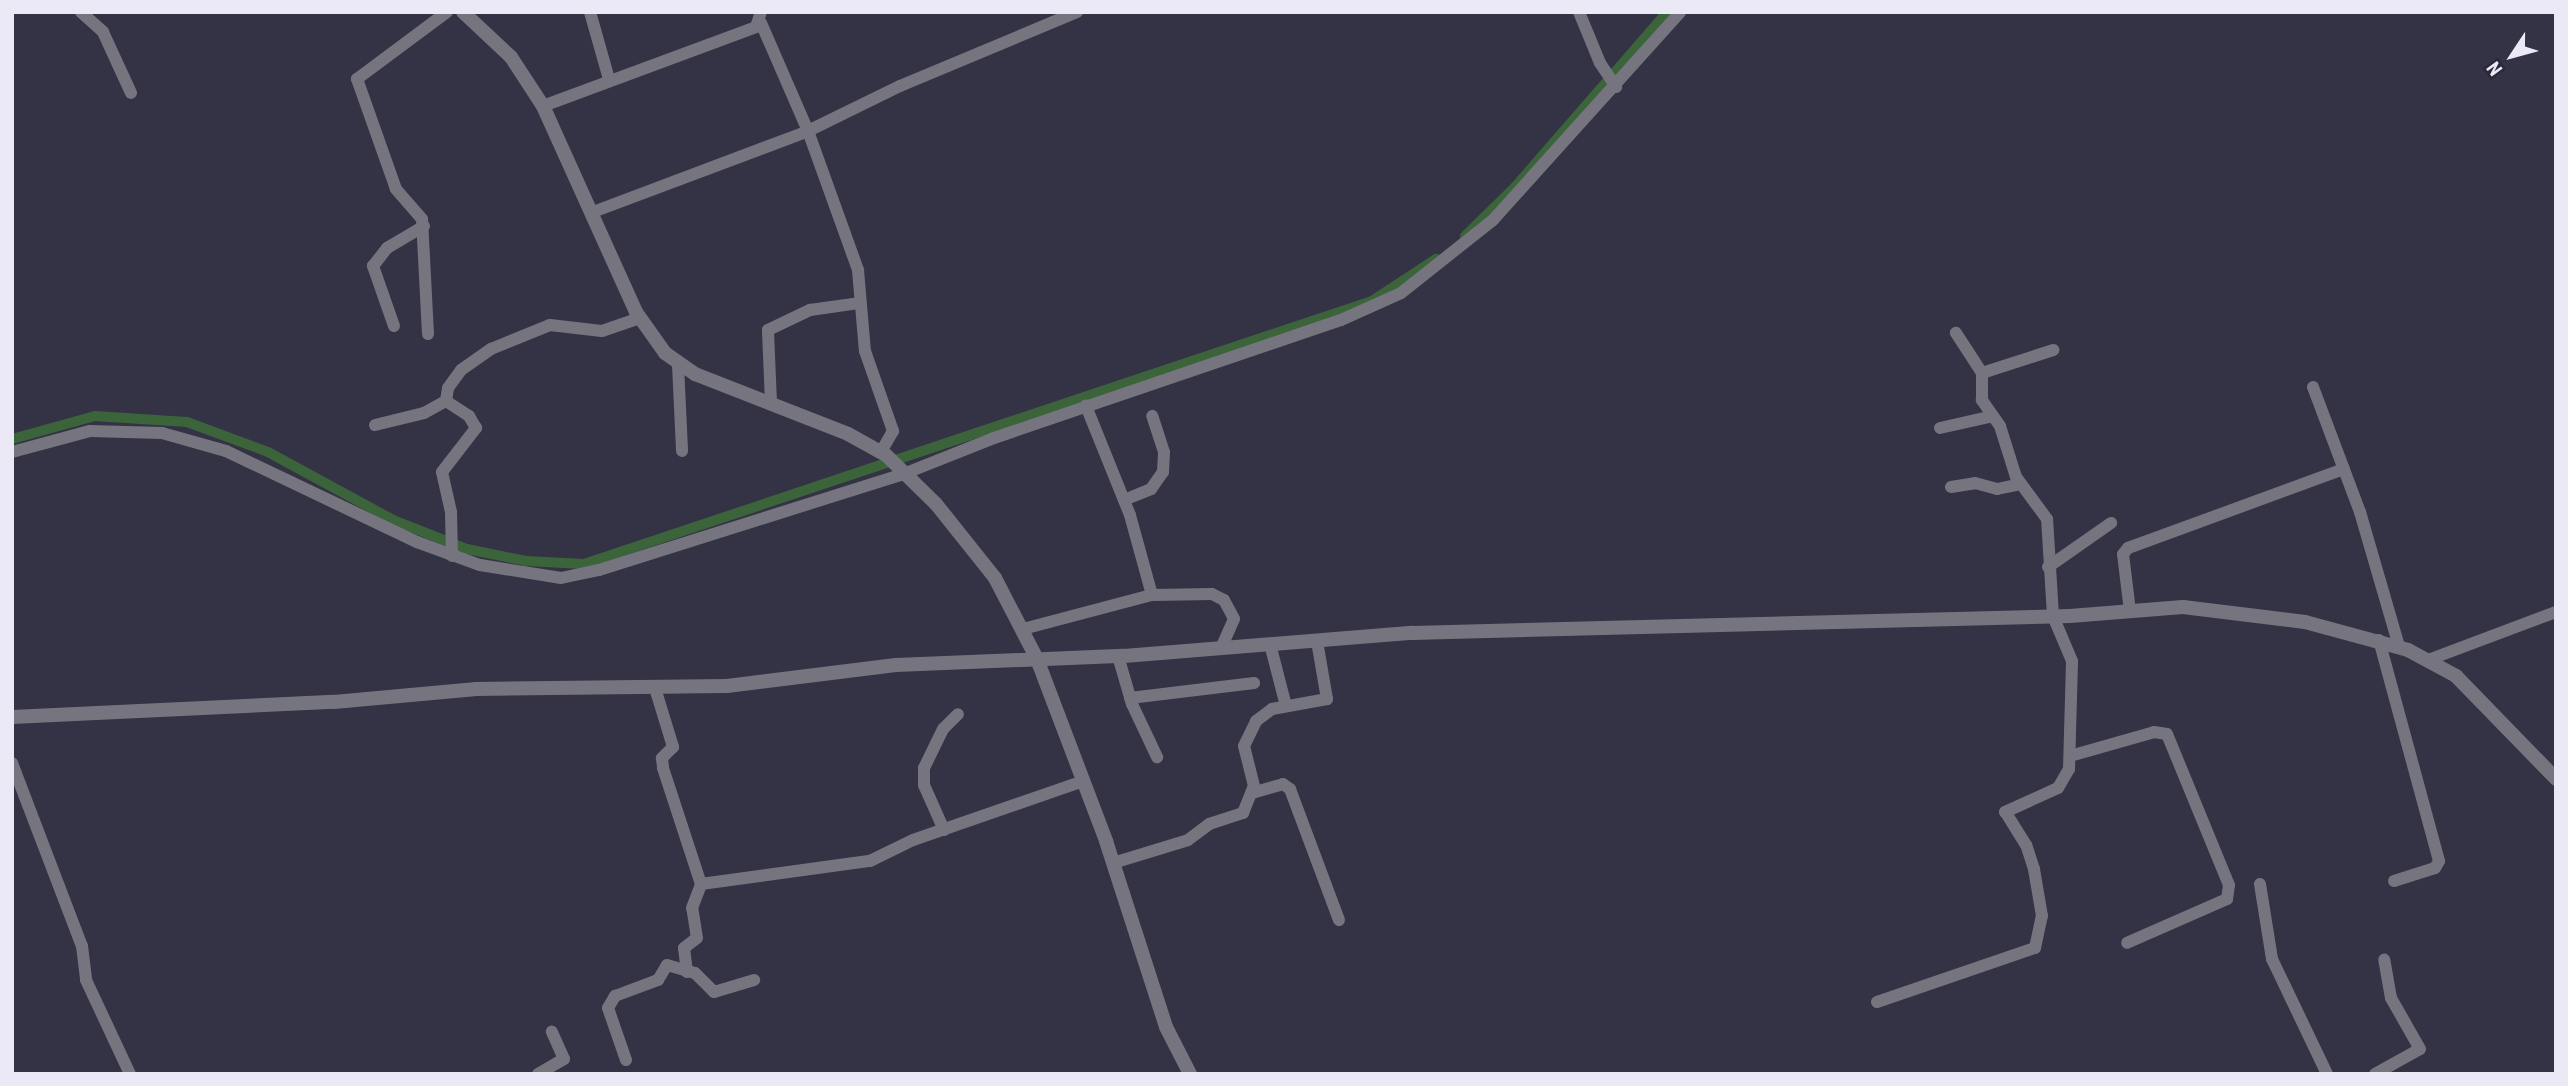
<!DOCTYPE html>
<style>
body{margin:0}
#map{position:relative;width:2568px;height:1086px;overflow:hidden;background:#343245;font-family:"Roboto Condensed",sans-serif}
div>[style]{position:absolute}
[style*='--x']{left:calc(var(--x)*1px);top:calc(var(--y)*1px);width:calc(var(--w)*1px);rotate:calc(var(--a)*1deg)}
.canal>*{height:10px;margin:-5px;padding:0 5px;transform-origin:5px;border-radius:5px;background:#3b643a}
.minor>*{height:12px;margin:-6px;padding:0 6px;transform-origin:6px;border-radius:6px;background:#76757f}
.tertiary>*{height:14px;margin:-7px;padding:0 7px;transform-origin:7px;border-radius:7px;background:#76757f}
span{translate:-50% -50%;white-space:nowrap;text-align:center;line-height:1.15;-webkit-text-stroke:5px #2a283a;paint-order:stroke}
.frame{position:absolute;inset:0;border:14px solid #eae9f5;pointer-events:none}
.north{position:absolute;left:2477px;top:21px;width:70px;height:70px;-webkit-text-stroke:5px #2a283a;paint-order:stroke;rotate:234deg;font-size:19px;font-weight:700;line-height:28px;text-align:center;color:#eae9f5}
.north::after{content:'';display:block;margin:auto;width:24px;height:32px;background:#eae9f5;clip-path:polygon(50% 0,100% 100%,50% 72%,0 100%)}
</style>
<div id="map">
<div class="canal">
<i style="--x:1465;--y:236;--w:70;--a:-44.4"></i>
<i style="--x:1515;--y:187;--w:232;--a:-49"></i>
<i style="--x:12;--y:439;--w:86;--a:-15.5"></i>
<i style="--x:95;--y:416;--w:92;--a:3.7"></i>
<i style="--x:187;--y:422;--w:86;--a:20.3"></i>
<i style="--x:268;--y:452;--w:142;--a:28.5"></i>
<i style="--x:393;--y:520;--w:79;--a:21.4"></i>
<i style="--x:467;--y:549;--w:60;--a:11.5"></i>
<i style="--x:526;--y:561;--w:58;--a:3"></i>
<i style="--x:584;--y:564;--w:831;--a:-18.46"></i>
<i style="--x:1372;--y:301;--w:77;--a:-33.3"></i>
</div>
<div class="minor">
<i style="--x:81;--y:12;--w:30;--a:42"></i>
<i style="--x:103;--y:32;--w:67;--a:65.3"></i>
<i style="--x:590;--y:12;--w:70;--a:74.2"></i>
<i style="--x:1579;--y:12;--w:55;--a:67.6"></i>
<i style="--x:1600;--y:63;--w:29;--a:56"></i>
<i style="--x:761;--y:23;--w:118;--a:66.5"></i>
<i style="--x:808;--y:131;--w:148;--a:70.2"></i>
<i style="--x:858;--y:270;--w:81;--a:85.1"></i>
<i style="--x:865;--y:351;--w:85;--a:70.7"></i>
<i style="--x:893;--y:431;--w:24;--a:120"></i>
<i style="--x:543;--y:106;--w:227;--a:-20.3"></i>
<i style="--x:756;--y:27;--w:16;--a:-72"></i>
<i style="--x:593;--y:212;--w:230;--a:-20.6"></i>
<i style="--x:808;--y:131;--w:102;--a:-26.1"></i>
<i style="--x:900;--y:86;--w:192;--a:-22.7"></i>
<i style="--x:394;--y:326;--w:64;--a:-109.3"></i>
<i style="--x:373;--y:266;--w:23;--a:-52"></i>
<i style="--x:387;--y:248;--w:43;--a:-30.7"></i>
<i style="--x:428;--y:334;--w:115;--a:-93"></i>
<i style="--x:422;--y:219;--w:40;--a:-131"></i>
<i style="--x:396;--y:189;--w:117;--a:-109.5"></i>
<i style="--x:357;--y:79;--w:112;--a:-36.7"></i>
<i style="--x:678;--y:365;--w:86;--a:87.3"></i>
<i style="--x:1982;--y:373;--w:75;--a:-17.9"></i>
<i style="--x:2313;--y:387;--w:134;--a:69.4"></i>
<i style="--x:2360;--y:512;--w:140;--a:73.8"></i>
<i style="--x:771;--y:403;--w:73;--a:-92.4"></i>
<i style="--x:768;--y:330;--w:47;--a:-25.5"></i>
<i style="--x:810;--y:310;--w:49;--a:-8.1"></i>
<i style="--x:375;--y:425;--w:50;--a:-13.8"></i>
<i style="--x:424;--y:413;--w:25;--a:-29"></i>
<i style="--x:1940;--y:428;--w:54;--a:-12.8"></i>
<i style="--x:12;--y:452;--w:81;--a:-15.1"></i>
<i style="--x:90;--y:431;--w:72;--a:1.6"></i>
<i style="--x:162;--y:433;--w:66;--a:15.7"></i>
<i style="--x:226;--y:451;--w:212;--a:25.5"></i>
<i style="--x:417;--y:542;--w:67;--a:20.1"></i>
<i style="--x:480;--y:565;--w:82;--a:9.1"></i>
<i style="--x:561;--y:578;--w:39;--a:-12"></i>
<i style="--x:599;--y:570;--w:322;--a:-17.5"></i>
<i style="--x:906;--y:473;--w:95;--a:-21.7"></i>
<i style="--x:994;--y:438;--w:367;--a:-18.8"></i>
<i style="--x:1341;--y:320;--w:66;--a:-24.2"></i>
<i style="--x:1401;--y:293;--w:117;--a:-38.4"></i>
<i style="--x:1493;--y:220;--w:280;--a:-48"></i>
<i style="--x:1951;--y:487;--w:24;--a:-9"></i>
<i style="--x:1975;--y:483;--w:23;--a:15"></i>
<i style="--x:1997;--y:489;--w:24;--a:-12"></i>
<i style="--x:1124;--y:500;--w:29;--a:-22"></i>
<i style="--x:1151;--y:489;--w:21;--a:-55"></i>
<i style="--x:1163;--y:472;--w:20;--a:-87"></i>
<i style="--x:1164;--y:452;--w:38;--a:-108"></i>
<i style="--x:452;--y:556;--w:44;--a:-91.3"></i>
<i style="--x:451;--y:512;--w:41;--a:-102.7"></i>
<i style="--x:442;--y:472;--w:56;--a:-52.3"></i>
<i style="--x:476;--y:428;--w:14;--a:-120"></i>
<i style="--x:469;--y:416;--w:27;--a:-147"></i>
<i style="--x:446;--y:401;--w:13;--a:-81"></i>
<i style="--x:448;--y:388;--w:22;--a:-54"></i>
<i style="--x:461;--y:370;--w:37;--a:-35"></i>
<i style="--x:491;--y:349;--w:64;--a:-22.1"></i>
<i style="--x:550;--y:325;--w:52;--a:6.6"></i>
<i style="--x:602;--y:331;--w:40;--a:-18.9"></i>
<i style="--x:2048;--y:567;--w:77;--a:-34.9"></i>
<i style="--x:1152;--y:595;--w:60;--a:-1"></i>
<i style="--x:1212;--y:594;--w:13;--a:27"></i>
<i style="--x:1224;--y:600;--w:21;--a:62"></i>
<i style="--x:1234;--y:619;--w:32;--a:114"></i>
<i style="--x:2130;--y:611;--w:57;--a:-97"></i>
<i style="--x:2123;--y:554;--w:8;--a:-50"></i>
<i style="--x:2128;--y:548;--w:230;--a:-20.1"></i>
<i style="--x:1023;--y:629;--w:133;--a:-14.8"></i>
<i style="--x:1152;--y:595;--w:83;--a:-105.4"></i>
<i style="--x:1130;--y:515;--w:118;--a:-112"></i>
<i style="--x:2379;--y:640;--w:229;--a:74.8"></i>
<i style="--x:2439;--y:861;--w:8;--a:120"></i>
<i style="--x:2435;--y:868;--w:43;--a:162.4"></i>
<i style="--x:1270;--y:644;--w:64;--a:75.5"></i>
<i style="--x:1118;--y:656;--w:50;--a:73.7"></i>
<i style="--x:1132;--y:704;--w:59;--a:64.7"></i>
<i style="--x:2428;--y:660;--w:137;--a:-20.6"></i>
<i style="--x:655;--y:688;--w:62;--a:73"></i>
<i style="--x:673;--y:747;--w:16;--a:135"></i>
<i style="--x:662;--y:758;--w:10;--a:84"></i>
<i style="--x:663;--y:768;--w:122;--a:71.9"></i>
<i style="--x:701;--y:884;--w:171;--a:-7.8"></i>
<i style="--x:870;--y:861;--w:48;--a:-26"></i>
<i style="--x:913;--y:840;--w:180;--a:-19.1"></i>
<i style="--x:1130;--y:698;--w:125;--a:-6.9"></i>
<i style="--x:2070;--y:756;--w:87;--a:-15.9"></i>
<i style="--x:2154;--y:732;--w:13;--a:9"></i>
<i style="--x:2167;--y:734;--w:163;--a:67.7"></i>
<i style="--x:2229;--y:885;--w:14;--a:98"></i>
<i style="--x:2227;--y:899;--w:109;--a:156.3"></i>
<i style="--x:12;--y:763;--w:196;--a:69.1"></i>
<i style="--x:82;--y:946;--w:34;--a:83"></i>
<i style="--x:86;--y:980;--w:104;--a:64.9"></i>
<i style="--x:1252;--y:793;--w:32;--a:-16"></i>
<i style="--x:1283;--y:784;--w:9;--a:36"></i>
<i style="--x:1290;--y:789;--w:140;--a:69.5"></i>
<i style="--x:944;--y:830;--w:49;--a:-114"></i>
<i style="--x:924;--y:785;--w:17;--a:-90"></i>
<i style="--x:924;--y:768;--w:43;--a:-64"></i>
<i style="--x:943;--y:729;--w:21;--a:-45"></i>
<i style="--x:1113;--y:863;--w:78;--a:-17"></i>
<i style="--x:1188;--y:840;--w:26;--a:-37"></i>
<i style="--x:1209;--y:824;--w:36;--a:-18"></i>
<i style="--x:1243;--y:813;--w:29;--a:-68"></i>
<i style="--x:1254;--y:786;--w:41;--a:-104"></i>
<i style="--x:1244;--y:746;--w:28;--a:-64"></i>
<i style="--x:1256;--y:721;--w:20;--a:-37"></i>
<i style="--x:1272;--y:709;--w:56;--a:-10.3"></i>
<i style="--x:1327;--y:699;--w:59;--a:-99.8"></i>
<i style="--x:2260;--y:884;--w:76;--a:80.9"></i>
<i style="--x:2272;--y:959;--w:127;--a:64.4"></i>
<i style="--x:687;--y:972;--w:24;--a:-97"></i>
<i style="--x:684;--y:948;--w:16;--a:-38"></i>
<i style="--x:697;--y:938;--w:30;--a:-99"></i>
<i style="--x:692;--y:908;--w:26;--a:-69"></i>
<i style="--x:1877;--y:1002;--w:167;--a:-18.9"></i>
<i style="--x:2035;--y:948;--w:33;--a:-78"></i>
<i style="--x:2042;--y:916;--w:48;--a:-99.7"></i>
<i style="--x:2034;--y:869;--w:25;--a:-108"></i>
<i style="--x:2026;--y:845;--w:39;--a:-122"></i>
<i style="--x:2005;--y:812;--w:58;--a:-24.4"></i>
<i style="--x:2058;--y:788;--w:22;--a:-60"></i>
<i style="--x:2069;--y:769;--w:108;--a:-88.4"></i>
<i style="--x:2072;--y:661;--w:49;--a:-112.9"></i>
<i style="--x:2053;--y:616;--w:97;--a:-93.5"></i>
<i style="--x:2047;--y:519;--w:52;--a:-126.4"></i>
<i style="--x:2016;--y:477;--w:53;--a:-107.4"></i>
<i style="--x:2000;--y:426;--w:32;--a:-125"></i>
<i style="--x:1982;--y:400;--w:27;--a:-90"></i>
<i style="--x:1982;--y:373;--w:48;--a:-123"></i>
<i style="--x:626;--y:1060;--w:55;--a:-109.1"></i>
<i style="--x:608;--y:1008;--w:14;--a:-60"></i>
<i style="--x:615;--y:996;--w:46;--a:-20.4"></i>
<i style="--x:658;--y:980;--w:17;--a:-59"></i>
<i style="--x:667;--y:965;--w:29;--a:16"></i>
<i style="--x:695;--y:973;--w:27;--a:45"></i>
<i style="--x:714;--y:992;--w:42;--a:-16.7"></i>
<i style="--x:538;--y:1074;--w:30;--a:-30"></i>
<i style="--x:564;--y:1059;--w:30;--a:-114"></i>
<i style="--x:2375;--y:1074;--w:51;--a:-29.1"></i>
<i style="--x:2420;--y:1049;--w:59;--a:-119.6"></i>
<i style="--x:2391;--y:998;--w:39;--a:-100"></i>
</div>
<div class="tertiary">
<i style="--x:463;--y:12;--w:66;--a:43.2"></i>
<i style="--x:511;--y:57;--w:59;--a:56.9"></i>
<i style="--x:543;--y:106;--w:226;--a:65.7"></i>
<i style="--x:636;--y:312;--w:50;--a:54.7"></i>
<i style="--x:665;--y:353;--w:37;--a:35"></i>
<i style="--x:695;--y:374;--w:164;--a:21.4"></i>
<i style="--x:848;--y:434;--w:43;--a:28.9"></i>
<i style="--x:886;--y:455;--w:70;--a:44.4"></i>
<i style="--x:936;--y:504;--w:95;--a:51.4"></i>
<i style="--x:995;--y:578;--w:91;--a:62.6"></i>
<i style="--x:1037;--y:659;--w:195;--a:69.2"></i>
<i style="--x:1106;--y:841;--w:195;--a:72.1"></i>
<i style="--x:1166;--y:1027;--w:53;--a:62.9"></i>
<i style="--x:12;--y:717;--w:322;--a:-2.7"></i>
<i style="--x:334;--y:702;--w:143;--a:-5.2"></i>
<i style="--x:476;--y:689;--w:251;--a:-0.7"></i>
<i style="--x:727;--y:686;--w:170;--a:-7.1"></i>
<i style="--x:896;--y:665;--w:228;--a:-2.3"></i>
<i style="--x:1124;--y:656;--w:289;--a:-4.6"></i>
<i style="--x:1412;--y:633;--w:658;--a:-1.48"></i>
<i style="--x:2070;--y:616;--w:113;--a:-4.6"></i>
<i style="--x:2183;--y:607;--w:123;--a:7"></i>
<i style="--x:2305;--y:622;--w:107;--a:15.2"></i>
<i style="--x:2408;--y:650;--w:55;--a:28.4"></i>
<i style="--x:2456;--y:676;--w:144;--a:45.8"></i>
</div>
<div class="frame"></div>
<div class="north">N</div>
</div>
